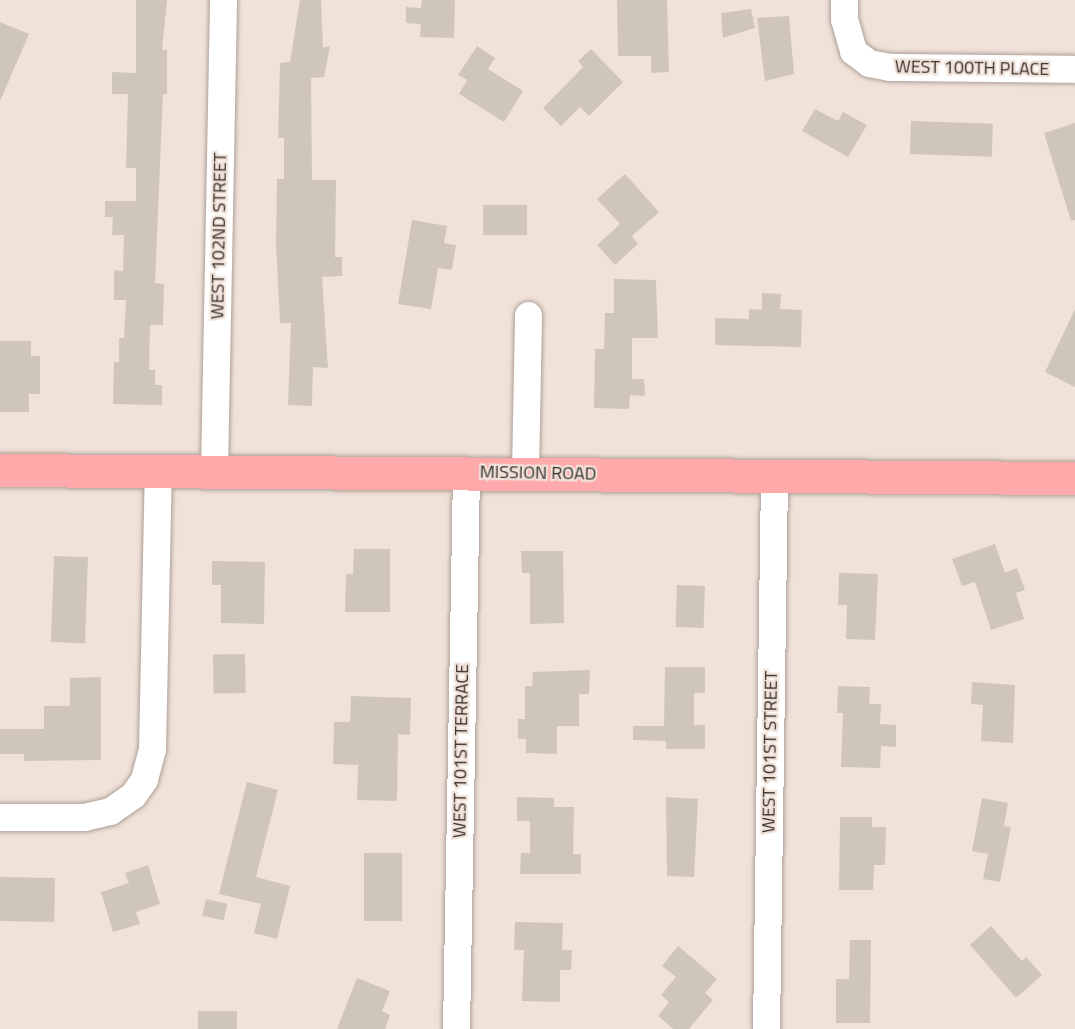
<!DOCTYPE html>
<style>
body{margin:0}
#map{position:relative;width:1075px;height:1029px;overflow:hidden;background:#f1e2d9;font-family:"Titillium Web",sans-serif}
div>[style]{position:absolute}
[style*='--x']{left:calc(var(--x)*1px);top:calc(var(--y)*1px);width:calc(var(--w)*1px);rotate:calc(var(--a)*1deg)}
.building>*{inset:0;background:#cfc6b9;transform-origin:0 0}
.roads{filter:drop-shadow(0 0 2px #aea098) drop-shadow(0 0 2px #aea098)}
.minor>*{height:27px;margin:-13.5px;padding:0 13.5px;transform-origin:13.5px;border-radius:13.5px;background:#fff}
.major>*{height:33px;margin:-16.5px;padding:0 16.5px;transform-origin:16.5px;border-radius:16.5px;background:#ffa9ab}
span{translate:-50% -50%;white-space:nowrap;text-align:center;line-height:1.15;-webkit-text-stroke:4.5px #f1e2d9;paint-order:stroke}
.street-label{font-size:18px;color:#37312e}
</style>
<div id="map">
<div class="building">
<i style="clip-path:polygon(136px 0,167px 0,162px 50px,167px 50px,167px 94px,163px 94px,155px 283px,164px 284px,163px 325px,150px 325px,149px 370px,155px 370px,155px 385px,162px 385px,162px 405px,113px 404px,114px 362px,119px 362px,119px 338px,124px 338px,126px 300px,114px 300px,114px 270px,123px 271px,124px 235px,112px 235px,113px 217px,105px 217px,105px 201px,136px 201px,136px 168px,126px 168px,128px 94px,112px 94px,112px 72px,136px 73px)"></i>
<i style="clip-path:polygon(300px 0,321px 0,323px 48px,330px 46px,324px 77px,311px 78px,312px 180px,336px 180px,335px 257px,342px 257px,342px 276px,322px 277px,328px 368px,313px 367px,312px 406px,288px 405px,291px 323px,280px 323px,276px 244px,277px 179px,284px 179px,284px 138px,278px 138px,280px 63px,290px 62px)"></i>
<i style="clip-path:polygon(422px 0,455px 0,454px 38px,420px 37px,421px 24px,406px 23px,406px 7px,421px 8px)"></i>
<i style="clip-path:polygon(617px 0,667px 0,669px 72px,651px 73px,651px 56px,618px 56px)"></i>
<i style="clip-path:polygon(751px 9px,755px 28px,723px 38px,721px 13px)"></i>
<i style="clip-path:polygon(789px 16px,794px 74px,765px 81px,757px 18px)"></i>
<i style="clip-path:polygon(0 22px,29px 34px,0 101px)"></i>
<i style="clip-path:polygon(477px 46px,495px 58px,488px 69px,523px 91px,504px 122px,459px 94px,467px 80px,458px 75px)"></i>
<i style="clip-path:polygon(591px 49px,623px 82px,589px 116px,580px 107px,561px 126px,543px 108px,583px 67px,578px 61px)"></i>
<i style="clip-path:polygon(815px 109px,838px 121px,843px 112px,867px 125px,848px 157px,802px 131px)"></i>
<i style="left:911px;top:121px;width:82px;height:33px;rotate:2deg"></i>
<i style="clip-path:polygon(1075px 123px,1075px 220px,1071px 221px,1044px 133px)"></i>
<i style="clip-path:polygon(625px 174px,659px 212px,632px 236px,638px 244px,615px 265px,597px 245px,620px 224px,597px 199px)"></i>
<i style="left:527px;top:205px;width:30px;height:44px;rotate:90deg"></i>
<i style="clip-path:polygon(412px 220px,447px 226px,444px 243px,456px 245px,452px 270px,438px 268px,431px 309px,398px 304px)"></i>
<i style="clip-path:polygon(614px 279px,656px 280px,658px 338px,632px 338px,632px 379px,644px 379px,645px 396px,630px 395px,629px 409px,594px 408px,595px 349px,604px 349px,605px 313px,614px 313px)"></i>
<i style="clip-path:polygon(762px 293px,781px 294px,780px 309px,802px 310px,801px 347px,715px 345px,715px 318px,749px 319px,749px 309px,762px 310px)"></i>
<i style="clip-path:polygon(1075px 309px,1075px 387px,1045px 372px)"></i>
<i style="clip-path:polygon(0 341px,31px 341px,31px 356px,40px 356px,40px 394px,29px 394px,29px 412px,0 412px)"></i>
<i style="clip-path:polygon(995px 544px,1005px 573px,1017px 568px,1025px 590px,1016px 593px,1024px 619px,991px 630px,975px 582px,962px 586px,952px 559px)"></i>
<i style="clip-path:polygon(354px 549px,390px 549px,390px 612px,345px 612px,346px 574px,353px 574px)"></i>
<i style="clip-path:polygon(521px 551px,563px 551px,564px 623px,530px 624px,530px 573px,522px 573px)"></i>
<i style="left:54px;top:556px;width:34px;height:86px;rotate:2deg"></i>
<i style="clip-path:polygon(212px 561px,265px 562px,264px 624px,221px 623px,221px 585px,212px 585px)"></i>
<i style="clip-path:polygon(839px 573px,878px 574px,875px 640px,846px 639px,847px 605px,838px 605px)"></i>
<i style="left:677px;top:585px;width:28px;height:42px;rotate:2deg"></i>
<i style="left:245px;top:654px;width:39px;height:32px;rotate:89deg"></i>
<i style="clip-path:polygon(665px 667px,705px 667px,705px 693px,694px 693px,694px 725px,705px 725px,705px 749px,666px 749px,666px 741px,633px 740px,633px 726px,664px 726px)"></i>
<i style="clip-path:polygon(590px 670px,589px 694px,579px 694px,579px 726px,557px 726px,557px 754px,526px 753px,526px 739px,518px 739px,518px 719px,525px 719px,525px 686px,532px 686px,533px 672px)"></i>
<i style="clip-path:polygon(101px 677px,101px 760px,24px 761px,24px 754px,0 754px,0 729px,44px 729px,44px 706px,70px 706px,70px 678px)"></i>
<i style="clip-path:polygon(972px 682px,1015px 685px,1013px 743px,981px 741px,983px 705px,971px 704px)"></i>
<i style="clip-path:polygon(838px 686px,870px 687px,869px 704px,881px 704px,880px 724px,896px 725px,896px 747px,881px 746px,880px 768px,841px 767px,843px 713px,837px 713px)"></i>
<i style="clip-path:polygon(351px 696px,411px 698px,410px 735px,398px 734px,397px 801px,357px 800px,358px 765px,333px 764px,334px 722px,350px 722px)"></i>
<i style="clip-path:polygon(247px 782px,278px 790px,256px 877px,290px 886px,277px 939px,254px 933px,261px 904px,219px 894px)"></i>
<i style="clip-path:polygon(517px 797px,554px 798px,554px 807px,574px 807px,573px 854px,581px 854px,581px 874px,520px 874px,521px 853px,530px 853px,530px 821px,517px 821px)"></i>
<i style="clip-path:polygon(666px 797px,698px 799px,694px 877px,667px 876px)"></i>
<i style="clip-path:polygon(982px 798px,1008px 803px,1004px 826px,1011px 827px,1000px 882px,983px 879px,988px 854px,972px 851px)"></i>
<i style="clip-path:polygon(840px 817px,872px 817px,872px 827px,886px 827px,885px 865px,874px 865px,873px 890px,839px 890px)"></i>
<i style="left:364px;top:853px;width:38px;height:68px"></i>
<i style="clip-path:polygon(148px 865px,160px 904px,136px 912px,140px 924px,113px 932px,101px 892px,129px 883px,125px 873px)"></i>
<i style="left:0;top:877px;width:55px;height:44px;rotate:1deg"></i>
<i style="left:206px;top:899px;width:22px;height:17px;rotate:13deg"></i>
<i style="clip-path:polygon(515px 922px,563px 923px,562px 950px,572px 950px,571px 970px,560px 970px,560px 1002px,522px 1001px,524px 950px,514px 950px)"></i>
<i style="clip-path:polygon(991px 926px,1022px 961px,1026px 957px,1042px 975px,1016px 998px,970px 945px)"></i>
<i style="clip-path:polygon(850px 940px,871px 940px,870px 1023px,836px 1023px,836px 979px,849px 979px)"></i>
<i style="clip-path:polygon(678px 946px,717px 979px,705px 993px,713px 1000px,689px 1029px,673px 1029px,658px 1016px,669px 1002px,661px 995px,676px 977px,662px 966px)"></i>
<i style="clip-path:polygon(357px 978px,390px 991px,382px 1011px,390px 1015px,385px 1029px,337px 1029px)"></i>
<i style="left:198px;top:1011px;width:39px;height:18px"></i>
</div>
<div class="roads">
<div class="minor">
<i style="--x:844;--y:0;--w:19;--a:90"></i>
<i style="--x:844;--y:19;--w:33;--a:74"></i>
<i style="--x:853;--y:51;--w:20;--a:37"></i>
<i style="--x:869;--y:63;--w:20;--a:11"></i>
<i style="--x:889;--y:67;--w:186;--a:0.6"></i>
<i style="--x:214;--y:471;--w:471;--a:-88.9"></i>
<i style="--x:525;--y:473;--w:158;--a:-88.9"></i>
<i style="--x:0;--y:817;--w:84;--a:0"></i>
<i style="--x:84;--y:817;--w:27;--a:-13"></i>
<i style="--x:110;--y:811;--w:28;--a:-35"></i>
<i style="--x:133;--y:795;--w:19;--a:-55"></i>
<i style="--x:144;--y:779;--w:31;--a:-75"></i>
<i style="--x:152;--y:749;--w:278;--a:-88.8"></i>
<i style="--x:456;--y:1029;--w:556;--a:-88.97"></i>
<i style="--x:766;--y:1029;--w:553;--a:-89.17"></i>
</div>
<div class="major">
<i style="--x:0;--y:470;--w:1075;--a:0.43"></i>
</div>
</div>
<div class="street-label">
<span style="left:972px;top:68px;rotate:1deg">WEST 100TH PLACE</span>
<span style="left:219px;top:236px;rotate:-89deg">WEST 102ND STREET</span>
<span style="left:538px;top:473px;rotate:1deg">MISSION ROAD</span>
<span style="left:461px;top:751px;rotate:-89deg">WEST 101ST TERRACE</span>
<span style="left:770px;top:752px;rotate:-89deg">WEST 101ST STREET</span>
</div>
</div>
